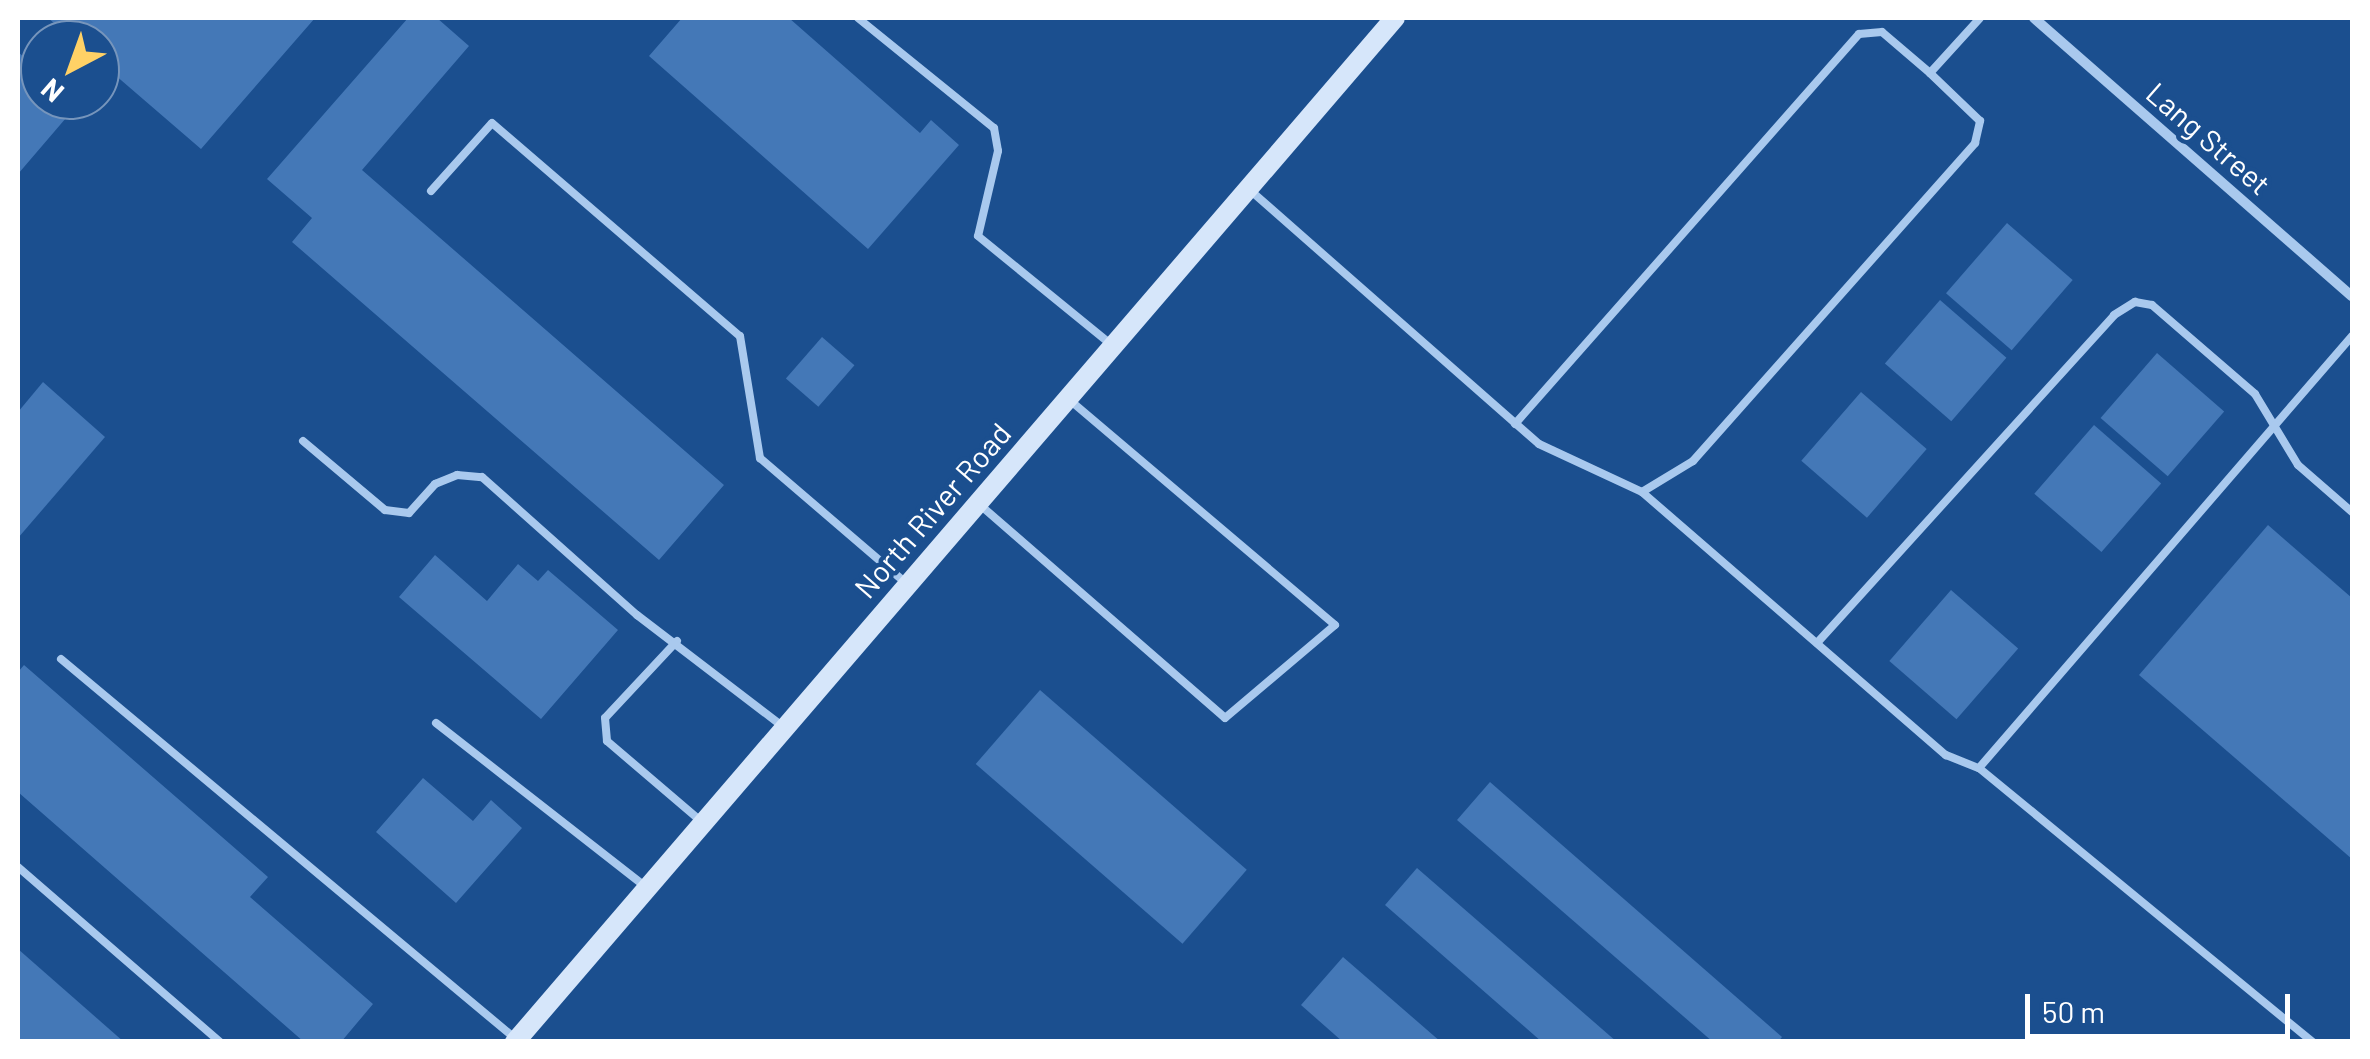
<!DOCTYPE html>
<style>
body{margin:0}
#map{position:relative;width:2370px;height:1059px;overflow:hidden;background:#1b4f8f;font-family:Barlow,sans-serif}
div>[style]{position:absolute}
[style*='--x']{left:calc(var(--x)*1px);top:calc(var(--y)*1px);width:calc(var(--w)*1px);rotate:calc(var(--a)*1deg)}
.building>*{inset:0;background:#4478b7;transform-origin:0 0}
.lane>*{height:8px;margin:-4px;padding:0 4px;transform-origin:4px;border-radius:4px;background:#a9c9ee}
.street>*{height:10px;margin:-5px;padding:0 5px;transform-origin:5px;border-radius:5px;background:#a9c9ee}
.secondary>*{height:20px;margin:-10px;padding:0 10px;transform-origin:10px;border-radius:10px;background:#d6e6fa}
span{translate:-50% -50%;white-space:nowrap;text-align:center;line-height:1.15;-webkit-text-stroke:9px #1b4f8f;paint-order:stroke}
.street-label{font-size:30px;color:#fff}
.frame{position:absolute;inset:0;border:20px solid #fff;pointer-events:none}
.north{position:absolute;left:20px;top:20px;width:100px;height:100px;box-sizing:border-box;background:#1b4f8f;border:2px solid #7695bc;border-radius:50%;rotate:221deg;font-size:28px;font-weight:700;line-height:40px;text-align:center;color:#fff}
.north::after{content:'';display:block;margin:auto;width:35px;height:45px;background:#ffd166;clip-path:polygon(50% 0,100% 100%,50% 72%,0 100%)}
.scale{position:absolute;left:2025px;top:994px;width:265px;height:45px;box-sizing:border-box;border:5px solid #fff;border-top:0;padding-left:12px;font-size:30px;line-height:35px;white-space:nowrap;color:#fff;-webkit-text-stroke:8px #1b4f8f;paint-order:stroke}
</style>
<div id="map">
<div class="building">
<i style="clip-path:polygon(48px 18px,315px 18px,201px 149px,100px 62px,100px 40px,74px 40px)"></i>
<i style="clip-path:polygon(408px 18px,437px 18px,469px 46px,362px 170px,724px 485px,659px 560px,292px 242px,312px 218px,267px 179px)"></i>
<i style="clip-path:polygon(682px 18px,789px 18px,920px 133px,931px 120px,959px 145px,868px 249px,649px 56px)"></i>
<i style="clip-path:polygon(18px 52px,40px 71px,40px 100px,78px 104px,18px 174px)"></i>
<i style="left:2007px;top:223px;width:87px;height:93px;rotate:41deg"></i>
<i style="left:1940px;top:300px;width:88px;height:84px;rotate:41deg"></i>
<i style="left:822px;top:337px;width:43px;height:55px;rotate:41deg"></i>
<i style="left:2157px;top:353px;width:89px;height:86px;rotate:41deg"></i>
<i style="clip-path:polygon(43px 382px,105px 437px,18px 538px,18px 412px)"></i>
<i style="left:1861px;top:392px;width:87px;height:91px;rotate:41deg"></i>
<i style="left:2094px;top:425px;width:89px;height:91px;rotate:41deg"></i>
<i style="clip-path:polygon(2268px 525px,2352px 598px,2352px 859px,2139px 675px)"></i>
<i style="clip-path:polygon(435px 555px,487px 601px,518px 564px,538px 581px,548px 570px,618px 630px,541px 719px,399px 597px)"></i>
<i style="left:1951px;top:590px;width:89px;height:94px;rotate:41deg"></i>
<i style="clip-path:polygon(24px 665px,268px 877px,250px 897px,373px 1004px,341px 1042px,304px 1042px,18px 792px,18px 672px)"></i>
<i style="left:1040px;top:690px;width:274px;height:98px;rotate:41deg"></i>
<i style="clip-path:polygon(423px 778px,473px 821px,491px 800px,522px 828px,456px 903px,376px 832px)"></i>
<i style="clip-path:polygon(1490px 782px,1782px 1037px,1778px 1042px,1713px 1042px,1457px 820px)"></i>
<i style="clip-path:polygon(1417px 868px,1617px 1042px,1542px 1042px,1385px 905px)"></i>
<i style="clip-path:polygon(18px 949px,124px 1042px,18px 1042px)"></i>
<i style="clip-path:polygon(1343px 957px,1441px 1042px,1343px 1042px,1301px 1005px)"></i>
</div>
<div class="lane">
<i style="--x:858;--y:18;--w:175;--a:39"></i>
<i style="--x:994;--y:128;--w:23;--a:80"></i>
<i style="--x:998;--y:151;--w:87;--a:103.2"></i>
<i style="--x:978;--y:236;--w:174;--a:39.2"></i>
<i style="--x:431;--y:191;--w:91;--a:-48.1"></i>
<i style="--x:492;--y:123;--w:327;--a:40.7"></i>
<i style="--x:740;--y:336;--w:124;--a:80.7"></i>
<i style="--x:760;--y:458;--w:195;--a:40.6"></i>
<i style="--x:1251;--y:191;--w:383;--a:41.3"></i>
<i style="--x:1539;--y:444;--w:114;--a:25"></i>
<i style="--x:1642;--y:492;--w:402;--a:40.9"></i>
<i style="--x:1946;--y:755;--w:35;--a:22"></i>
<i style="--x:1979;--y:768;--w:432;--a:39.4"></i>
<i style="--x:1515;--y:424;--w:520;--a:-48.59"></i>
<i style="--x:1859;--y:34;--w:23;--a:-5"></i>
<i style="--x:1882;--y:32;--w:63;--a:40.5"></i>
<i style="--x:303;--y:441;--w:107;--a:40.1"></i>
<i style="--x:385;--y:510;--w:24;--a:7"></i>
<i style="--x:409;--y:513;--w:39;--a:-48"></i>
<i style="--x:435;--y:484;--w:24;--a:-22"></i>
<i style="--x:457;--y:475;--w:25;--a:5"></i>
<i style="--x:482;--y:477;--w:208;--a:41.7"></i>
<i style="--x:637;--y:615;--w:186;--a:37.4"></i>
<i style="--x:1642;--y:492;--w:60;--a:-31.3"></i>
<i style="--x:1693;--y:461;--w:425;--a:-48.4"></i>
<i style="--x:1975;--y:143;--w:23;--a:-77"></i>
<i style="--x:1980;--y:121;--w:69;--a:-136.2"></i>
<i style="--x:1930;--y:73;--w:74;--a:-47.7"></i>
<i style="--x:979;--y:504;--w:326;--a:41"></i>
<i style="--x:1225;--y:718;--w:144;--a:-40.2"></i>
<i style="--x:1335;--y:625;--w:346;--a:-139.7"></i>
<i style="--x:677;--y:641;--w:105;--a:133.1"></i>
<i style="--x:605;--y:718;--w:23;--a:85"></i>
<i style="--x:607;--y:741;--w:126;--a:40.5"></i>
<i style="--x:1817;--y:643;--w:442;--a:-47.8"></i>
<i style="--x:2114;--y:315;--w:25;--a:-32"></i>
<i style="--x:2135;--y:302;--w:17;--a:10"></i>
<i style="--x:2152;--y:305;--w:136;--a:40.8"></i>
<i style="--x:2255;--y:394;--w:83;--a:58.8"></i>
<i style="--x:2298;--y:465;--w:72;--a:41"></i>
<i style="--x:61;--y:659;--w:594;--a:39.88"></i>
<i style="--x:436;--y:723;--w:268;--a:38"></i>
<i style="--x:1979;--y:768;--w:571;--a:-49.19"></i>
<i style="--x:18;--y:867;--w:267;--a:40.9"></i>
</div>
<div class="street">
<i style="--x:2034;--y:18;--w:422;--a:41.2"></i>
</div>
<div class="secondary">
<i style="--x:515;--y:1042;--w:1350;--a:-49.33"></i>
</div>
<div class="street-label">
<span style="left:2209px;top:138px;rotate:41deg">Lang Street</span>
<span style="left:932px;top:510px;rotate:-49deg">North River Road</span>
</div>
<div class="frame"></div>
<div class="north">N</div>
<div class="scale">50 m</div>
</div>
